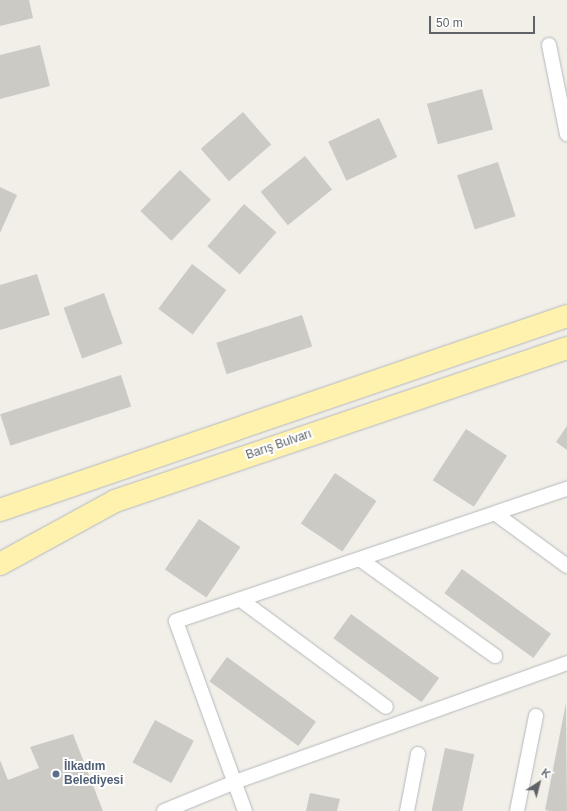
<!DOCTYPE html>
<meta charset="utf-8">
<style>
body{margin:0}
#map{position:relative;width:567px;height:811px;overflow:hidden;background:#f1efe8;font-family:Helvetica,sans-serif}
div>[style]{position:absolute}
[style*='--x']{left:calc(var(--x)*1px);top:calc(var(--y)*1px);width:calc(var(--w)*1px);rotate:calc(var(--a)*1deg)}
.building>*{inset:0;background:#cccac5;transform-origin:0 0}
.roads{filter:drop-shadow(0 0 1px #b5b8bc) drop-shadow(0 0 1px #b5b8bc)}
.street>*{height:14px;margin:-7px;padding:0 7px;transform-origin:7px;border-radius:7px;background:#fff}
.primary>*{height:22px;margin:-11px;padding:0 11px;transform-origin:11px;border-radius:11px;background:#fff2af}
.dots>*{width:11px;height:11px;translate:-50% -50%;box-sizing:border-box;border:2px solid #fff;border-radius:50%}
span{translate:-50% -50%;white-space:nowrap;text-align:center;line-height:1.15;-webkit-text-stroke:4px #fff;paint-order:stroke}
.street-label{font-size:12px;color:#5f6368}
.service-label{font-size:12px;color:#4e5e75;font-weight:700}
.left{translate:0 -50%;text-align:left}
.north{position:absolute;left:519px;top:763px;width:40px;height:40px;-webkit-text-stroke:3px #fff;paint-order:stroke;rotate:36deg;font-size:11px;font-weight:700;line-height:16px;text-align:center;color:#5f6368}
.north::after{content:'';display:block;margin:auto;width:14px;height:18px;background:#5f6368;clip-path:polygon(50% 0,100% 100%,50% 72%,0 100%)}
.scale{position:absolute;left:429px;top:16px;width:106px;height:18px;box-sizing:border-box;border:2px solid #5f6368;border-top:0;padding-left:5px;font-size:12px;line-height:14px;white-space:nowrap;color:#5f6368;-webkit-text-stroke:3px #fff;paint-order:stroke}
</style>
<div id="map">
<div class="building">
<i style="clip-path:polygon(0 0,29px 0,33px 18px,0 26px)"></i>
<i style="clip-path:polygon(40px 45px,50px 86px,0 99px,0 55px)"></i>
<i style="left:482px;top:89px;width:42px;height:57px;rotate:75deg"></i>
<i style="left:243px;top:112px;width:43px;height:56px;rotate:49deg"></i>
<i style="left:379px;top:118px;width:43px;height:56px;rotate:65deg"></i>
<i style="left:305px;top:156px;width:43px;height:57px;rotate:51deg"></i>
<i style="left:498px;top:162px;width:57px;height:43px;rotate:72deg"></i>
<i style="left:180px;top:170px;width:43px;height:57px;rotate:44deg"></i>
<i style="clip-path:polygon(0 187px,17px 195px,0 233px)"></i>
<i style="left:244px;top:204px;width:43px;height:56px;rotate:41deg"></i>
<i style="left:192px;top:264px;width:43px;height:56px;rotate:37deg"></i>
<i style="clip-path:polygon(37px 274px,50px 315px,0 330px,0 285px)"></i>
<i style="left:104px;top:293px;width:54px;height:43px;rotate:70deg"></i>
<i style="left:302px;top:315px;width:33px;height:90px;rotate:72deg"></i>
<i style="left:121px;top:375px;width:33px;height:127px;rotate:72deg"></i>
<i style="clip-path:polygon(567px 426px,567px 450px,556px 442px)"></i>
<i style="left:466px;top:429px;width:49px;height:61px;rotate:33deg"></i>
<i style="left:335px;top:473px;width:50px;height:61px;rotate:34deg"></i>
<i style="left:199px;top:519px;width:50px;height:61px;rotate:34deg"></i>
<i style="left:462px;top:569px;width:110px;height:30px;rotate:36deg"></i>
<i style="left:351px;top:614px;width:109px;height:30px;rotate:36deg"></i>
<i style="left:227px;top:657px;width:110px;height:30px;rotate:36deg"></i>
<i style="clip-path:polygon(566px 703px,567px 811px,550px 811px,545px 810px)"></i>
<i style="left:155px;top:720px;width:44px;height:48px;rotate:28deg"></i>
<i style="clip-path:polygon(73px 734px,103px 811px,0 811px,0 760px,8px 780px,39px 768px,30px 747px)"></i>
<i style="left:445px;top:748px;width:30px;height:64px;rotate:12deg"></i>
<i style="clip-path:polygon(310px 793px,340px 799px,337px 811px,306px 811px)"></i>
</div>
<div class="roads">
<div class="street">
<i style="--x:549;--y:45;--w:91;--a:78.6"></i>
<i style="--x:496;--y:514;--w:88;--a:36.2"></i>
<i style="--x:361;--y:560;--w:165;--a:35.6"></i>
<i style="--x:241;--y:600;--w:180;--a:36.4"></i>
<i style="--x:164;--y:811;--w:77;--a:-22.2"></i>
<i style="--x:235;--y:782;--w:353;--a:-19.7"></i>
<i style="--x:245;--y:811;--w:202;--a:-110"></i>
<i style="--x:176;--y:621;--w:413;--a:-18.7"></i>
<i style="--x:407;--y:811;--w:58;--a:-79.1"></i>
<i style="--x:517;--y:811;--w:97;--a:-78.7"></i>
</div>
<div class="primary">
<i style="--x:0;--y:510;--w:599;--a:-18.89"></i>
<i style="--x:0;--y:564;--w:131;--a:-28.7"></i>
<i style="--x:115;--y:501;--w:477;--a:-18.7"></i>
</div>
</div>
<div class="dots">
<i style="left:56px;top:774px;background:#5c6f8a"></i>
</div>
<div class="street-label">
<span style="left:279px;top:445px;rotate:-19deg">Barış Bulvarı</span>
</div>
<div class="service-label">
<span class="left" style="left:64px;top:774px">İlkadım<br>Belediyesi</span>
</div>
<div class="north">K</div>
<div class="scale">50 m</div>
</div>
